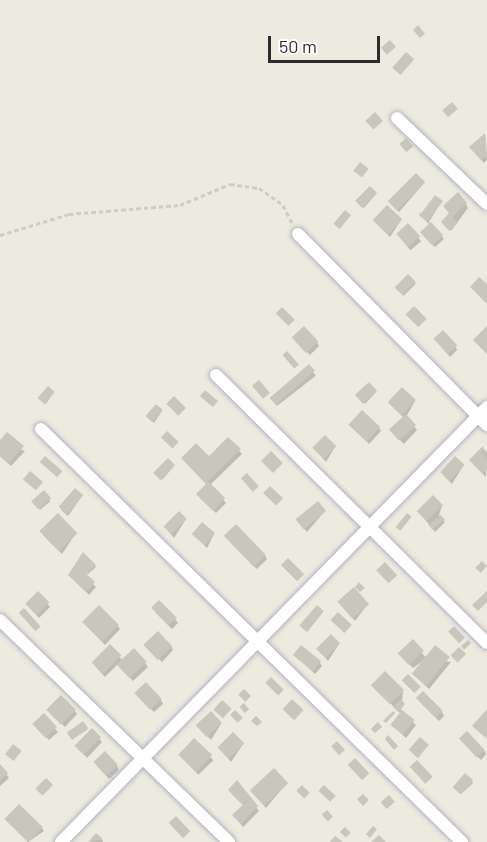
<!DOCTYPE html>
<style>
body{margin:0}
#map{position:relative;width:487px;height:842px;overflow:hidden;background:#edeadf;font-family:Barlow,sans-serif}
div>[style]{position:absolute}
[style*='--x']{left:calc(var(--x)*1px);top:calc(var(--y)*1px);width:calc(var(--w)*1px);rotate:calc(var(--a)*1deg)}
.shadow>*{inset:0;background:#0003;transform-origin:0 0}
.building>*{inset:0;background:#c9c6be;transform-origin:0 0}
.path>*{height:3px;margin-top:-1.5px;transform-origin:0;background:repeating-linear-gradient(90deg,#ccc 0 4.5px,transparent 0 7.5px)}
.roads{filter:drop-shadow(0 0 2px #b3b2bf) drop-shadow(0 0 2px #b3b2bf)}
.minor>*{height:12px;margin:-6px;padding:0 6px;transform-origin:6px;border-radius:6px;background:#fff}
span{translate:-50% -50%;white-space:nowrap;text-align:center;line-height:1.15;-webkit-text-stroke:6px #fff;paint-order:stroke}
.scale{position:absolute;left:268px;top:36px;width:112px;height:27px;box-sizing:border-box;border:3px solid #2c2c2c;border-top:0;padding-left:8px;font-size:18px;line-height:21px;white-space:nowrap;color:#2c2c2c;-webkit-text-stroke:4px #fff;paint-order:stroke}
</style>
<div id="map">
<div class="shadow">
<i style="clip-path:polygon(412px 60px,400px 74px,394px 67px)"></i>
<i style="clip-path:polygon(485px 135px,487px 160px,484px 163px,471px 148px)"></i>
<i style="clip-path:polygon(424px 183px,399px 212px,392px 205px)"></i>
<i style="clip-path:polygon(376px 194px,364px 208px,358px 202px)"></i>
<i style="clip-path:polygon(441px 202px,429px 222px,444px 239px,435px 247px,424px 236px,430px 225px,419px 214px)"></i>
<i style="clip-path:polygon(466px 204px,468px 208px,451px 231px,443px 222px,453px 218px,447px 210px)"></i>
<i style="clip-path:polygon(401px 220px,390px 237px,377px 224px)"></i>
<i style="left:408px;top:225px;width:21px;height:14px;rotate:51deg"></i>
<i style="left:408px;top:276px;width:11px;height:17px;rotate:45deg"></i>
<i style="clip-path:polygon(435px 339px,455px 346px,457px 350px,450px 357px)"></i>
<i style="clip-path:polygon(296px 342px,317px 342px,319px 346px,310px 355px)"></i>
<i style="left:309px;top:367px;width:11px;height:49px;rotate:52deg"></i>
<i style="clip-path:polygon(376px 392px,365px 404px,358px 397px)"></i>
<i style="clip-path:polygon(53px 393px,46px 404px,40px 399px)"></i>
<i style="clip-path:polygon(415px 401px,406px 417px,417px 430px,404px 444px,394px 434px,404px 418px,389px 403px)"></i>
<i style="clip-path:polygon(162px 411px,154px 423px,149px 419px)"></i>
<i style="clip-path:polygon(350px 424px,379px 428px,381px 431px,369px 444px)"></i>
<i style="clip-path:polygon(228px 439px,242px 454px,210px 485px,226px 503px,216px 513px,200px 498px,207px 485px,182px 458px,209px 458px)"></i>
<i style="clip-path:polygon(0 442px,25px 451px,11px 466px,0 456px)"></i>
<i style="clip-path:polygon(335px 447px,326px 462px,314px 448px)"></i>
<i style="clip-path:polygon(483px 448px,487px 453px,486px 477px,473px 464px)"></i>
<i style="clip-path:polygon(174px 466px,162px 480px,156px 475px)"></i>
<i style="clip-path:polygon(463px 466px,452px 484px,444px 476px)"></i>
<i style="left:43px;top:493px;width:11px;height:13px;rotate:49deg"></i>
<i style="clip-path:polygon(82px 496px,68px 516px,61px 510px)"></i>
<i style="clip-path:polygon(442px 506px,439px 515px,445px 522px,435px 532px,419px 512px)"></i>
<i style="clip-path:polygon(325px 511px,307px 532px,300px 524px)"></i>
<i style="clip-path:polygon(186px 519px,174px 538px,165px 527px)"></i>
<i style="clip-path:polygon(76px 533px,62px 554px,43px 535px)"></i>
<i style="clip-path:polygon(214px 534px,207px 548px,194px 535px)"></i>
<i style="clip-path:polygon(226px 537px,265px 556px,267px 559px,257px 569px)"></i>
<i style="clip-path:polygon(83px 554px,96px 567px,88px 574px,80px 571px,96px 587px,89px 595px,70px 575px)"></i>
<i style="clip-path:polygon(38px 593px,50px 607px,39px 618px,29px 607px)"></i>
<i style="clip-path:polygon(367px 605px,355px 621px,342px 606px)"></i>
<i style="clip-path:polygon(155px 612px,175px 619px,178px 623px,172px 629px)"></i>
<i style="clip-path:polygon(323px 612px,307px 632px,302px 627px)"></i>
<i style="clip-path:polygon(84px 622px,118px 626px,120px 629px,105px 645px)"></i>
<i style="clip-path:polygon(413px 642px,426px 658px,451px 662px,429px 689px,413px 674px,425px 659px,413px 668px,403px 658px)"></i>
<i style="clip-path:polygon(339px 644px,328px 661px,318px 649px)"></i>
<i style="clip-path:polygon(110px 646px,123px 661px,134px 650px,148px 667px,133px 681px,118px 664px,105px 677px,95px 666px)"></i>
<i style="clip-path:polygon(146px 646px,171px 646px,173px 650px,162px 662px)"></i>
<i style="clip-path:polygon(295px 655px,319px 662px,322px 666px,315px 674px)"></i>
<i style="clip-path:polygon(373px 686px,403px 691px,401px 711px,416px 725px,406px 738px,392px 725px,401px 714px)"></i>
<i style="clip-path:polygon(139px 697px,161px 700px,163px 704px,154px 712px)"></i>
<i style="clip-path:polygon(420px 702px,442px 712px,444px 716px,439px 721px)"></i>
<i style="clip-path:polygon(49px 710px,75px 711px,77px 714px,65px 727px)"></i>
<i style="clip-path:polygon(44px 716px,58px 732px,49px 740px,37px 728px)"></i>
<i style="left:83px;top:723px;width:8px;height:17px;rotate:60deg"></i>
<i style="clip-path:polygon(221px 724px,211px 740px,201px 730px)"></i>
<i style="clip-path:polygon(92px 730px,102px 742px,87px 758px,77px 746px)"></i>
<i style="left:194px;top:740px;width:28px;height:21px;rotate:46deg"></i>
<i style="clip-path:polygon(464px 743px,484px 750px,486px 754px,481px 760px)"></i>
<i style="clip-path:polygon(243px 744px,231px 762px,219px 748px)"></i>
<i style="clip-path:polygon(427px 746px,418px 758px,411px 751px)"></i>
<i style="clip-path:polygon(0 766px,9px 778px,0 786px)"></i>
<i style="clip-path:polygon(97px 766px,117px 766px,119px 770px,109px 779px)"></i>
<i style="clip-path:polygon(465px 775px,473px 783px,461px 794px,455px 788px)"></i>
<i style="clip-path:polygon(237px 782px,259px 811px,243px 827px,234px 816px,244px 806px,232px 794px)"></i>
<i style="clip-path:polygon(286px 784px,266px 808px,254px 794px)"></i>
<i style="clip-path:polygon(6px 820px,42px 828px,44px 831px,28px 842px)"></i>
<i style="clip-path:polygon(96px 835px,102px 840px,103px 842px,90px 842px)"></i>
</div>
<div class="building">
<i style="clip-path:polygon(418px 25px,425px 34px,420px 38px,413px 30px)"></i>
<i style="left:390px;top:40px;width:9px;height:12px;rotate:49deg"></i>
<i style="left:406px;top:52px;width:11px;height:21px;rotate:41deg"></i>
<i style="left:452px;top:102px;width:9px;height:13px;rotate:49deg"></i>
<i style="left:375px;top:112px;width:12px;height:13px;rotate:48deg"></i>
<i style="clip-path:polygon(485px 133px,487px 155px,481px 160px,469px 147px)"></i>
<i style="left:406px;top:138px;width:11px;height:9px;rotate:49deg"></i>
<i style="left:360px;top:162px;width:11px;height:11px;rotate:38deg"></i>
<i style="left:416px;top:173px;width:13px;height:40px;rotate:45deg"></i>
<i style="left:370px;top:186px;width:10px;height:21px;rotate:45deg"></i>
<i style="clip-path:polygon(458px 192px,467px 203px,452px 217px,458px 223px,449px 231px,441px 222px,449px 213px,443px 206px)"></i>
<i style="left:435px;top:195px;width:10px;height:26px;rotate:37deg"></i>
<i style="left:387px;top:205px;width:21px;height:21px;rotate:43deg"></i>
<i style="left:345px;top:210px;width:8px;height:18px;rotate:40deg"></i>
<i style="left:431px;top:222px;width:18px;height:15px;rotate:47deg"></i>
<i style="left:408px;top:223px;width:18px;height:16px;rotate:47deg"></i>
<i style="left:408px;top:274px;width:11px;height:19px;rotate:45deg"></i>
<i style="clip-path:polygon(479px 277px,487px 284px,487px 304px,470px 287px)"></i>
<i style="left:414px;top:306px;width:18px;height:12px;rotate:45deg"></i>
<i style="left:282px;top:307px;width:18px;height:9px;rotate:45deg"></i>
<i style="left:304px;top:326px;width:21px;height:17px;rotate:47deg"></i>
<i style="clip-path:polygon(487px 326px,487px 354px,473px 340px)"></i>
<i style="left:443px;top:330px;width:21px;height:13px;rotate:47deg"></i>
<i style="left:287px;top:351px;width:18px;height:6px;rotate:49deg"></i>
<i style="left:309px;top:364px;width:9px;height:52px;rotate:49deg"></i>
<i style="left:259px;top:380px;width:17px;height:9px;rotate:50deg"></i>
<i style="left:369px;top:382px;width:12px;height:19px;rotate:48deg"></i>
<i style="left:48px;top:386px;width:9px;height:16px;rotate:41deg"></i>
<i style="left:402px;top:387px;width:19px;height:21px;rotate:43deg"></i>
<i style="left:205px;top:390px;width:17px;height:8px;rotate:40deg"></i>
<i style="left:174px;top:396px;width:17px;height:11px;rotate:45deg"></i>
<i style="left:156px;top:404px;width:9px;height:16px;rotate:41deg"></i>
<i style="left:362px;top:410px;width:25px;height:20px;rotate:43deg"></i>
<i style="left:406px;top:414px;width:15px;height:23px;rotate:48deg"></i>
<i style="left:167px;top:431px;width:16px;height:9px;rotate:43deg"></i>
<i style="clip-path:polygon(7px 432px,24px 446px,9px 463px,0 456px,0 440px)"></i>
<i style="left:325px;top:435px;width:16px;height:18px;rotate:45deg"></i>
<i style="clip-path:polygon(228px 437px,241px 449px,208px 481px,225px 498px,213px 511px,196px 494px,206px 484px,181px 458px,196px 443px,209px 456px)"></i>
<i style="clip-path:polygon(483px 446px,487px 469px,483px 474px,469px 460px)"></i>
<i style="left:271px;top:451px;width:17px;height:14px;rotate:45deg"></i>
<i style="left:45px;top:456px;width:23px;height:8px;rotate:41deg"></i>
<i style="left:455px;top:456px;width:13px;height:22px;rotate:42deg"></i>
<i style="left:168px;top:458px;width:10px;height:21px;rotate:45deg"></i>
<i style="left:30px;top:471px;width:17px;height:11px;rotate:40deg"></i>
<i style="left:247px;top:473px;width:18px;height:8px;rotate:49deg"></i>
<i style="left:270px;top:486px;width:18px;height:10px;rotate:43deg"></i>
<i style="left:75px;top:488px;width:11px;height:25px;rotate:41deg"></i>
<i style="left:44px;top:490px;width:11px;height:17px;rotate:49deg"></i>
<i style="left:433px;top:495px;width:14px;height:23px;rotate:45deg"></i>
<i style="left:318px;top:501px;width:13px;height:29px;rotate:51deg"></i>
<i style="left:179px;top:511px;width:11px;height:22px;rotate:45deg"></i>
<i style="left:58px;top:513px;width:28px;height:26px;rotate:46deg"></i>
<i style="left:407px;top:513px;width:6px;height:18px;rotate:39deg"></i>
<i style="left:441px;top:515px;width:6px;height:16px;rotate:51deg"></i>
<i style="left:202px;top:522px;width:17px;height:16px;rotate:40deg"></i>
<i style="left:236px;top:524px;width:43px;height:17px;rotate:46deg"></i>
<i style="clip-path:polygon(83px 552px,96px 565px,87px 574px,81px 569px,95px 582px,86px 592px,68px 575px)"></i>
<i style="left:288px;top:558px;width:23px;height:10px;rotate:45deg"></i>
<i style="clip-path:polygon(482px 561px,487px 566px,481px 573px,475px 568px)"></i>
<i style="left:385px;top:562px;width:18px;height:12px;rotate:47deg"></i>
<i style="clip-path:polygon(359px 582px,365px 588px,360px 592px,355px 587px)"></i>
<i style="left:354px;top:587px;width:23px;height:22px;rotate:49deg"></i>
<i style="left:38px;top:591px;width:16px;height:18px;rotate:45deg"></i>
<i style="clip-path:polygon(487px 591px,487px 602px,478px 611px,472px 605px)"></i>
<i style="left:159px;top:600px;width:25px;height:11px;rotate:45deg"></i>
<i style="left:99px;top:605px;width:28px;height:24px;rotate:45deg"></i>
<i style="left:317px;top:605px;width:9px;height:27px;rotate:41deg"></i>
<i style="left:24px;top:608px;width:25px;height:7px;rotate:48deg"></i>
<i style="left:338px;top:612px;width:19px;height:11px;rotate:43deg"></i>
<i style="left:454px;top:626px;width:16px;height:8px;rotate:47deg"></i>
<i style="left:158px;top:631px;width:21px;height:20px;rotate:47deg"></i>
<i style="left:331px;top:634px;width:13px;height:21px;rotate:45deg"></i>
<i style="left:413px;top:639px;width:16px;height:21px;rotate:47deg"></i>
<i style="clip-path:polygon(468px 640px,471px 643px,464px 650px,461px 646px)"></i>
<i style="left:110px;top:644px;width:16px;height:26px;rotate:45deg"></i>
<i style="left:301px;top:645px;width:26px;height:13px;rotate:39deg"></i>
<i style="left:435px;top:645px;width:19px;height:37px;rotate:39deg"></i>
<i style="left:459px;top:647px;width:10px;height:12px;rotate:45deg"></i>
<i style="left:134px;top:648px;width:19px;height:24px;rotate:47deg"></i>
<i style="left:385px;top:671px;width:27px;height:20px;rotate:45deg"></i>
<i style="left:408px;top:674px;width:18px;height:9px;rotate:45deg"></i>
<i style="left:271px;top:677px;width:18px;height:8px;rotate:45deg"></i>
<i style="left:146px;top:682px;width:23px;height:16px;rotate:47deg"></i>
<i style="left:244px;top:689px;width:10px;height:8px;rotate:45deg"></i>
<i style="left:423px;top:691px;width:28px;height:10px;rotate:45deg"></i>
<i style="left:61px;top:695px;width:21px;height:21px;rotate:45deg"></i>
<i style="left:292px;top:699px;width:16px;height:14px;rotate:43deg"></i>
<i style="clip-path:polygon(401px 699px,405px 704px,398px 712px,393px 707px)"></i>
<i style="left:222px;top:700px;width:13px;height:13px;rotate:42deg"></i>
<i style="left:244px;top:703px;width:8px;height:6px;rotate:50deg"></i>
<i style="clip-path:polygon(487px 709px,487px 739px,472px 726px)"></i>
<i style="left:235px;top:710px;width:11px;height:7px;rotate:45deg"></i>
<i style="left:402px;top:710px;width:16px;height:19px;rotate:38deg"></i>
<i style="left:211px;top:711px;width:16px;height:21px;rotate:47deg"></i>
<i style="clip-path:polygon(393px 711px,395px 713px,386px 723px,383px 721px)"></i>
<i style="left:44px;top:713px;width:19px;height:16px;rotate:47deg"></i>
<i style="clip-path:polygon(256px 716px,262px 722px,257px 726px,251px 721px)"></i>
<i style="left:83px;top:721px;width:9px;height:20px;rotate:54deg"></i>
<i style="clip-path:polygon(378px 722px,382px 727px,375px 733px,371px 729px)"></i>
<i style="left:92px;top:728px;width:13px;height:25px;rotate:45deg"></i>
<i style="left:467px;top:731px;width:26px;height:11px;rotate:47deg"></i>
<i style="left:233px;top:732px;width:16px;height:22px;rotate:45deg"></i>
<i style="clip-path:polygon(388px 735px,398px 746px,394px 750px,385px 739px)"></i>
<i style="left:420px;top:737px;width:12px;height:17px;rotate:42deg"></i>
<i style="left:194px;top:738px;width:25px;height:23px;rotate:43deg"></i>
<i style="left:337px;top:741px;width:12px;height:8px;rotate:48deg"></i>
<i style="left:13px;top:744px;width:11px;height:13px;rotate:38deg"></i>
<i style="left:105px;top:751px;width:19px;height:16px;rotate:47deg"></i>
<i style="left:355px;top:758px;width:21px;height:10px;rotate:47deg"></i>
<i style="left:417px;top:760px;width:23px;height:10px;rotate:47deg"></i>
<i style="clip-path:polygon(0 764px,8px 773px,0 781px)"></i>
<i style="left:274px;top:768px;width:21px;height:33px;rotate:47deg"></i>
<i style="left:465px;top:773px;width:11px;height:19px;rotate:41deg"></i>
<i style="left:46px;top:778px;width:10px;height:15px;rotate:45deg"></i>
<i style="clip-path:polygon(237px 780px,258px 806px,241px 824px,232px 815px,249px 799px,242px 804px,228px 790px)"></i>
<i style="left:302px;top:785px;width:11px;height:8px;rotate:45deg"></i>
<i style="left:324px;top:785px;width:16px;height:8px;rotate:43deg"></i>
<i style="clip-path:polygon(363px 794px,369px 800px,363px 806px,357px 799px)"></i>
<i style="left:389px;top:795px;width:9px;height:11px;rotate:49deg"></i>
<i style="left:19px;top:804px;width:33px;height:21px;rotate:44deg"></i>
<i style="left:327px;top:810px;width:9px;height:7px;rotate:49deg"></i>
<i style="left:176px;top:816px;width:21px;height:10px;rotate:47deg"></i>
<i style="clip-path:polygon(373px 826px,377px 829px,370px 838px,366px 834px)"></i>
<i style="left:345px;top:827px;width:8px;height:7px;rotate:45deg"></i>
<i style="clip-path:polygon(96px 833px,103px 839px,88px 842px)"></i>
<i style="clip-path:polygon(379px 835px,386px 842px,371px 842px)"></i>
<i style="clip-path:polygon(335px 836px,343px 842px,330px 842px)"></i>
</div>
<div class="path">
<i style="--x:0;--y:235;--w:72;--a:-16.9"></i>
<i style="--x:69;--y:214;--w:111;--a:-4.6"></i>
<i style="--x:180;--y:205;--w:54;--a:-22.8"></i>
<i style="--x:230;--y:184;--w:29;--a:8"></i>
<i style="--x:259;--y:188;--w:29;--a:35"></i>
<i style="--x:283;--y:205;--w:20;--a:63"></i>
</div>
<div class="roads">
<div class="minor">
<i style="--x:397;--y:118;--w:124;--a:43.7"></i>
<i style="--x:298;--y:234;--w:269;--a:45.3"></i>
<i style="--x:216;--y:375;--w:381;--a:44.7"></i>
<i style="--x:41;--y:429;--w:590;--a:44.45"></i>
<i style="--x:0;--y:620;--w:319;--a:44.1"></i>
<i style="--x:61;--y:842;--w:609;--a:-45.6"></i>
</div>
</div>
<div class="scale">50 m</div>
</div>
